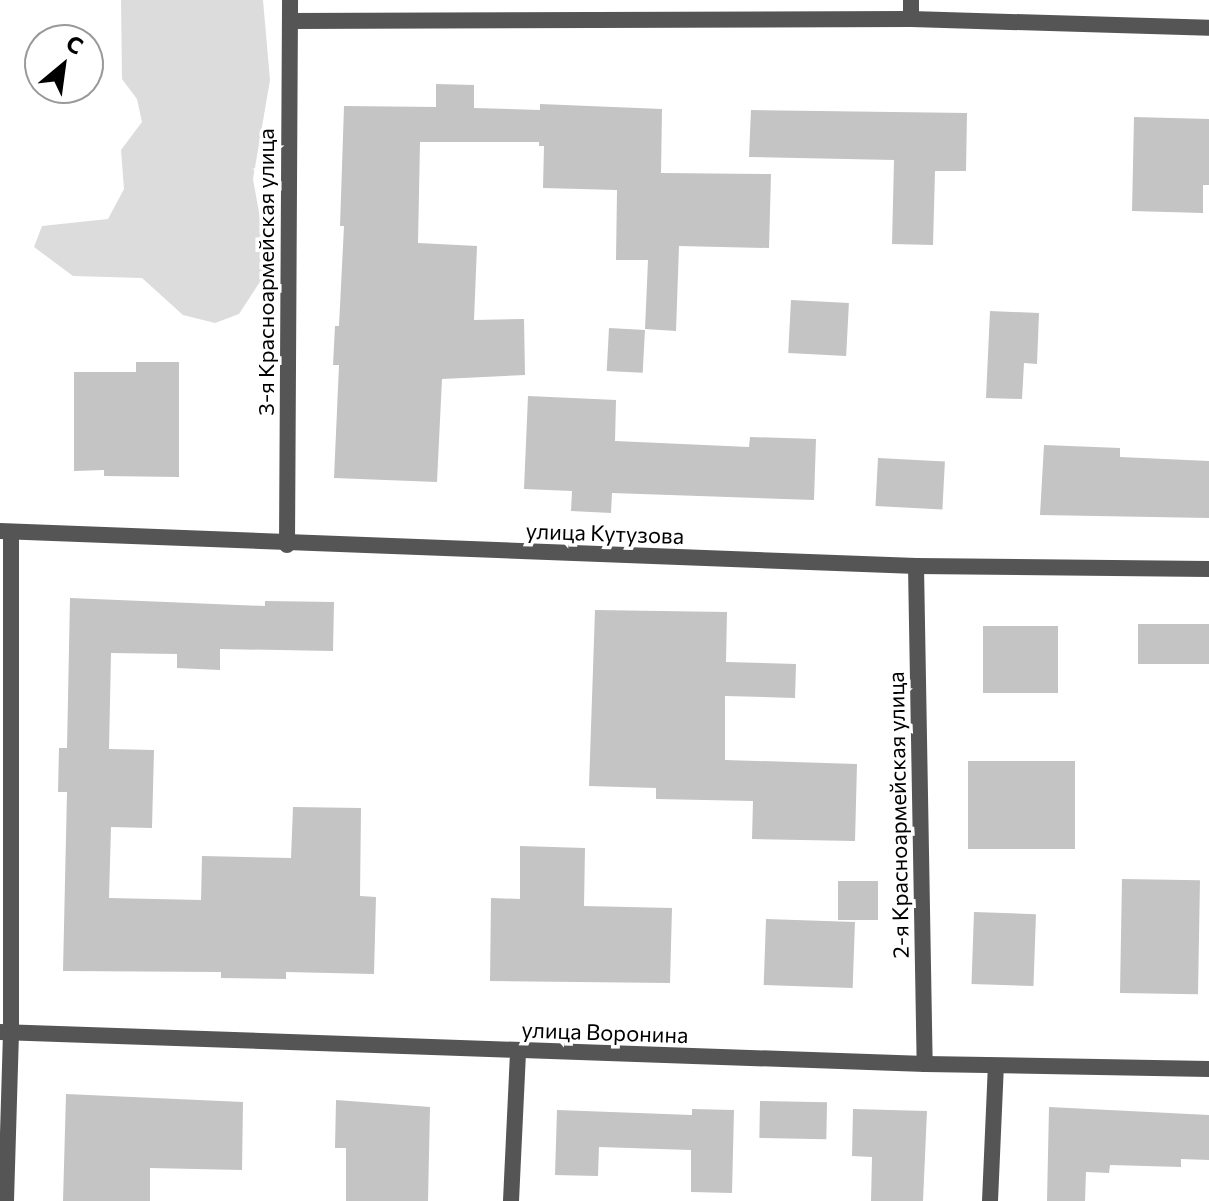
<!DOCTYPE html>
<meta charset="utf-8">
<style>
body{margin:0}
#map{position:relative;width:1209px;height:1201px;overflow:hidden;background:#fff;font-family:Commissioner,sans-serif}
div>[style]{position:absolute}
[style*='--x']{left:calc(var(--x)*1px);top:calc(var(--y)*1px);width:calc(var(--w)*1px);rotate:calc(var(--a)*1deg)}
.green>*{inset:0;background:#dcdcdc}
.building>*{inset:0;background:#c4c4c4;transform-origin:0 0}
.minor>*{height:16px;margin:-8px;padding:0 8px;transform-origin:8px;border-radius:8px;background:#555}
span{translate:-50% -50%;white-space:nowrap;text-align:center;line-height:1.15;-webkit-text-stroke:7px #fff;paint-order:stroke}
.street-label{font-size:22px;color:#000}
.north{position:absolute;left:24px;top:24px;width:80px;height:80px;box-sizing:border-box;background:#fff;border:2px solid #999;border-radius:50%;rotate:29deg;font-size:22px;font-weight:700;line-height:32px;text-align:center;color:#000}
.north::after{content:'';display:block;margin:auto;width:28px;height:36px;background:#000;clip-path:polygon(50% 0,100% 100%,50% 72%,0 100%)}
</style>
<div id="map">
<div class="green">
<i style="clip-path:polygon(121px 0,263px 0,270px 80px,253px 179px,269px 268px,239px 314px,215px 323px,183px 315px,142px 278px,73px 276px,34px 247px,42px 226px,108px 219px,124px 189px,121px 150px,142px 122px,137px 99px,122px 79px)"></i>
</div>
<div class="building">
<i style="clip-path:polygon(436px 84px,474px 85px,474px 108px,540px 110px,540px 104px,662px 109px,661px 173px,771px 174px,769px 248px,679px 246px,676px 331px,645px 329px,648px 260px,616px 260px,617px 190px,543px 188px,544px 146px,539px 146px,539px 142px,420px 142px,418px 243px,477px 246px,474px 320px,524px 319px,525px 375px,442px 379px,437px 482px,334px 478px,339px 365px,333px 365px,335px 326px,339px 326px,344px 226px,340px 226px,344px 106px,436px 107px)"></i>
<i style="clip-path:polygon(751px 110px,967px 113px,966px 171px,935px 171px,933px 245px,892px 244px,894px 160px,749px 157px)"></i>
<i style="clip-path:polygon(1134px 117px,1209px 119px,1209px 185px,1203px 185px,1203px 213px,1132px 211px)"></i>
<i style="left:791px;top:300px;width:58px;height:53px;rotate:3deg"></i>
<i style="clip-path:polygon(990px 311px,1039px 313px,1037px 364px,1024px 363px,1022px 399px,986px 398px)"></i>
<i style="left:609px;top:328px;width:36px;height:43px;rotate:3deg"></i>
<i style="clip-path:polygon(136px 362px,179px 362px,179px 477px,104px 476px,104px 470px,74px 471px,74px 372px,136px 372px)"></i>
<i style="clip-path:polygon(528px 396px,616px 400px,615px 441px,749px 447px,750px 437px,816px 439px,814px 500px,612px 493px,611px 513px,571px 511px,572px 491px,524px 489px)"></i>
<i style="clip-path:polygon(1044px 445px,1120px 448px,1120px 457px,1209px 461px,1209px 518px,1040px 515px)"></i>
<i style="left:878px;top:458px;width:67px;height:48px;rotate:3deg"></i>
<i style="clip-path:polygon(70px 598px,265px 606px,265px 601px,334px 602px,333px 651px,220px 649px,220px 670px,177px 668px,177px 654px,111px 653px,109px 749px,154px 750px,152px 828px,111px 827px,109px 898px,201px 900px,202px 856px,291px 858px,293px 807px,361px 808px,360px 896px,376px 897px,374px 974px,286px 972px,286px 979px,221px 978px,221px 972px,63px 971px,67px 792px,58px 792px,59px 748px,67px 748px)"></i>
<i style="clip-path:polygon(595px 610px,727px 612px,726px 662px,796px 664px,795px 698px,725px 696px,725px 760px,857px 764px,855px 841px,752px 839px,753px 801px,656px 799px,656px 788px,589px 786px)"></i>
<i style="left:1138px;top:624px;width:71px;height:40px"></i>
<i style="left:983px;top:626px;width:75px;height:67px"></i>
<i style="left:968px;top:761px;width:107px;height:88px"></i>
<i style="clip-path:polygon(520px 846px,585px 848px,584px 906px,672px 908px,670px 983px,490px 981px,491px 898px,520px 899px)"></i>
<i style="left:1122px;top:879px;width:78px;height:114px;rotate:1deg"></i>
<i style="left:838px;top:881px;width:40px;height:39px"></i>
<i style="left:974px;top:912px;width:62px;height:72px;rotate:2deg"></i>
<i style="left:766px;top:919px;width:89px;height:66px;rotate:2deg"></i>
<i style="clip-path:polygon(66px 1094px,243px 1102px,242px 1170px,150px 1168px,150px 1201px,63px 1201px)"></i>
<i style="clip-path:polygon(336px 1100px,430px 1107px,428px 1201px,346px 1201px,346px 1148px,335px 1148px)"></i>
<i style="left:760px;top:1101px;width:67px;height:37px;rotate:1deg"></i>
<i style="clip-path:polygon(1049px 1107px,1209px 1115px,1209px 1160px,1181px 1159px,1181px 1167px,1110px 1165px,1109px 1173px,1086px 1172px,1085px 1201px,1047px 1201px)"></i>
<i style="clip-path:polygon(692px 1109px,734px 1110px,732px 1193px,691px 1192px,691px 1150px,599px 1147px,598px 1176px,555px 1175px,557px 1110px,692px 1115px)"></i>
<i style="clip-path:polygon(853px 1109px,927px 1111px,923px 1201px,871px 1201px,872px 1157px,852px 1156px)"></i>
</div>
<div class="minor">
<i style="--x:911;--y:19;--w:19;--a:-90"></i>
<i style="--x:290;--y:21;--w:621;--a:-0.18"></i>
<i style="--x:911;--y:19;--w:298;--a:1.7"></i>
<i style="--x:0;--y:531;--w:917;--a:2.19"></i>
<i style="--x:916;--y:566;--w:293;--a:0.6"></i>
<i style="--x:287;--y:545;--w:545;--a:-89.68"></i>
<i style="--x:916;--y:566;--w:498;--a:89"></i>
<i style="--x:0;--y:1032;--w:926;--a:1.98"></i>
<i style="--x:925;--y:1064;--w:284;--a:1"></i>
<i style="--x:6;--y:1201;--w:169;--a:-88.3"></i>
<i style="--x:11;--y:1032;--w:500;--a:-90"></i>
<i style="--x:511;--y:1201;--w:150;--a:-87.3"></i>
<i style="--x:990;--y:1201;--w:135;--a:-87.5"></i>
</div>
<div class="street-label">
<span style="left:266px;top:272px;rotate:-90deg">3-я Красноармейская улица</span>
<span style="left:605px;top:533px;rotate:2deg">улица Кутузова</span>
<span style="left:898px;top:815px;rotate:-91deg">2-я Красноармейская улица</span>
<span style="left:605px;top:1032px;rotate:2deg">улица Воронина</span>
</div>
<div class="north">С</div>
</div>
